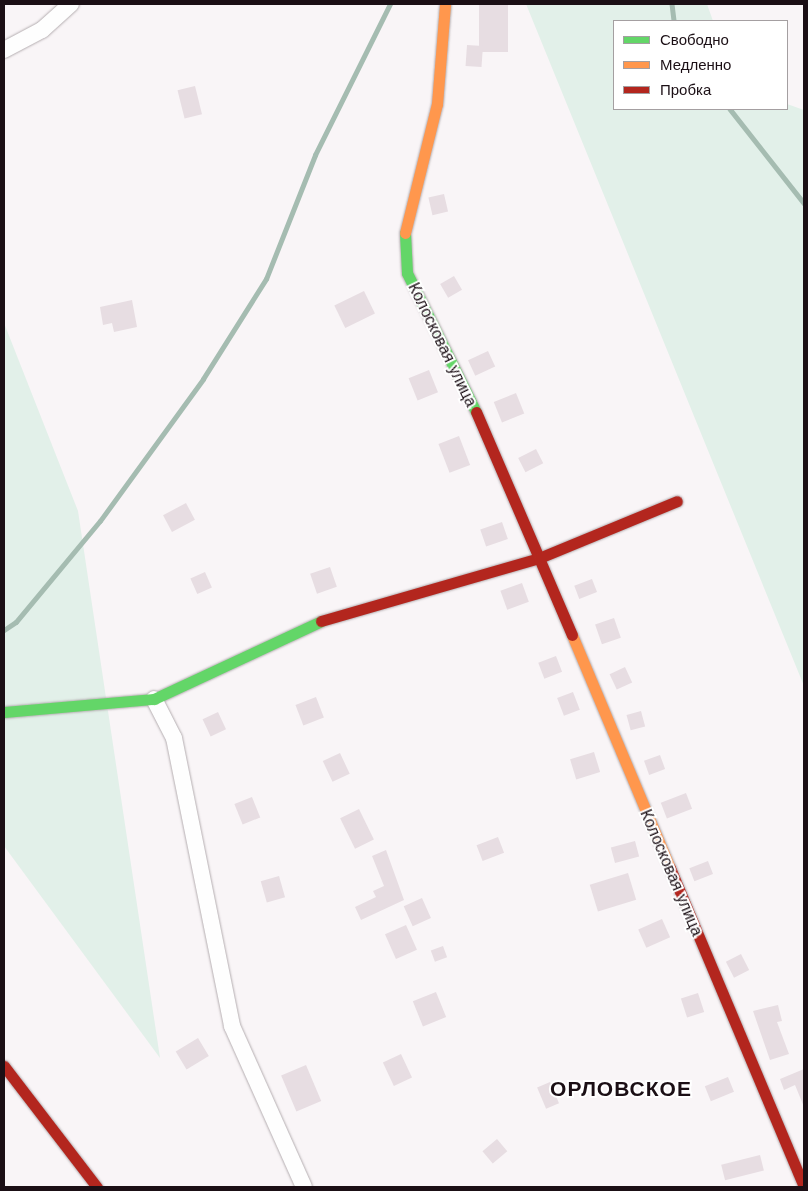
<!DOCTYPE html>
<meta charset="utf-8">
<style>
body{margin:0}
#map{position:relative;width:808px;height:1191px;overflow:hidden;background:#f9f5f7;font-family:"Work Sans",sans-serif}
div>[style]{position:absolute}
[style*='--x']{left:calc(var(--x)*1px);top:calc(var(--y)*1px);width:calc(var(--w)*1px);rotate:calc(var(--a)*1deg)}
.green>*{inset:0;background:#e2f0e9}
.stream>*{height:4.5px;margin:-2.25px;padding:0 2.25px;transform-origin:2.25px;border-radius:2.25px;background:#a5bcb1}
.building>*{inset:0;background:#e7dde2;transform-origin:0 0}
.roads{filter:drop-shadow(0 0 1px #b5aeb1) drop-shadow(0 0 1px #b5aeb1)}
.street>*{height:16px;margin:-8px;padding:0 8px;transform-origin:8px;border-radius:8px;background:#fefefe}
.fast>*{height:11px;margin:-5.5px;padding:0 5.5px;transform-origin:5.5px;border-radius:5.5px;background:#63d668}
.slow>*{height:11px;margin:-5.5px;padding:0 5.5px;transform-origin:5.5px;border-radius:5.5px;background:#ff974d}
.jam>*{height:11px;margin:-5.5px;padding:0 5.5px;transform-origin:5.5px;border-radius:5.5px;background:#b3261e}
span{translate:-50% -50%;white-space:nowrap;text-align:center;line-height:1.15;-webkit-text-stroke:4px #fff;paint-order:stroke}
.street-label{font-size:16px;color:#1b0f15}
.district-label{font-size:21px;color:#1b0f15;font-weight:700;letter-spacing:1px}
.frame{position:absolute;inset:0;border:5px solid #1b0f15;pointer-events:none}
.legend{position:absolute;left:613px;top:20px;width:175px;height:90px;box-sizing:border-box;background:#fff;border:1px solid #a49fa1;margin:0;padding:6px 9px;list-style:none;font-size:15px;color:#1b0f15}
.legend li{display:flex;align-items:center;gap:10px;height:25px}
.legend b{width:25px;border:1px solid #a49fa1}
</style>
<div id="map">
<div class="green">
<i style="clip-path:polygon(526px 4px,707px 4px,713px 21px,614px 21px,614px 109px,787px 109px,787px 104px,804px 110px,804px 686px)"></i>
<i style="clip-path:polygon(4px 323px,78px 511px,160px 1058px,4px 846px)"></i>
</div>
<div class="stream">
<i style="--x:672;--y:4;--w:17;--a:83"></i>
<i style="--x:730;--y:109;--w:120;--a:51.8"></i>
<i style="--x:4;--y:630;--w:14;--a:-34"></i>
<i style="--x:16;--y:622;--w:131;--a:-50.3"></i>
<i style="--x:100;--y:521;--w:175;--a:-54"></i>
<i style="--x:203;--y:379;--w:118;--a:-57.8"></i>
<i style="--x:266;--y:279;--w:133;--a:-68.4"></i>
<i style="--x:315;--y:155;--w:169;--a:-63.6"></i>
</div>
<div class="building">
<i style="left:479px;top:4px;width:29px;height:48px"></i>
<i style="left:467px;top:45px;width:16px;height:21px;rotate:4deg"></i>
<i style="left:195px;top:86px;width:29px;height:18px;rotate:76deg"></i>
<i style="left:444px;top:194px;width:18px;height:16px;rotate:77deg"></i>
<i style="left:454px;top:276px;width:16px;height:16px;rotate:60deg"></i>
<i style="left:364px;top:291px;width:25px;height:33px;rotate:64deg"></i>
<i style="clip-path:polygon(132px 300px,137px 327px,114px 332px,112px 323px,103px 325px,100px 307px)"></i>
<i style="left:488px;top:351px;width:17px;height:22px;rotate:65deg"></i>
<i style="left:429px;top:370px;width:24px;height:22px;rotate:68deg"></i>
<i style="left:516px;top:393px;width:22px;height:24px;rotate:68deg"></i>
<i style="left:459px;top:436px;width:31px;height:22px;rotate:69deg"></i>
<i style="left:536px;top:449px;width:16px;height:20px;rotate:63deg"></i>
<i style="left:186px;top:503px;width:19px;height:26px;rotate:62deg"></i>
<i style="left:502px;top:522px;width:18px;height:23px;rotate:71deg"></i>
<i style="left:330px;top:567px;width:21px;height:21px;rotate:71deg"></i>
<i style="left:205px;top:572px;width:17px;height:16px;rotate:66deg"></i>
<i style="left:592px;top:579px;width:14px;height:19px;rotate:69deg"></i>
<i style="left:522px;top:583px;width:20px;height:23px;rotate:70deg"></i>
<i style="left:614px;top:618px;width:21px;height:20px;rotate:71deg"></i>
<i style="left:556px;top:656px;width:17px;height:19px;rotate:69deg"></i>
<i style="left:625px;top:667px;width:17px;height:17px;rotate:65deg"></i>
<i style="left:573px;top:692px;width:19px;height:17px;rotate:69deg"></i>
<i style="left:316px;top:697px;width:22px;height:22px;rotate:69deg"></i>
<i style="left:641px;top:711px;width:16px;height:15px;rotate:75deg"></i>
<i style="left:218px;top:712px;width:19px;height:17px;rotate:65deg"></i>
<i style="left:594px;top:752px;width:21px;height:25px;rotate:73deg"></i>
<i style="left:340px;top:753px;width:23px;height:19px;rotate:65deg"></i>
<i style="left:660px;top:755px;width:15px;height:17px;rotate:70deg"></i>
<i style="left:686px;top:793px;width:17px;height:27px;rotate:69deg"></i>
<i style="left:252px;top:797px;width:22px;height:19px;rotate:68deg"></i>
<i style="left:359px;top:809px;width:34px;height:21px;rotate:64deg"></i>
<i style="left:498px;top:837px;width:17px;height:23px;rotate:69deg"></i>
<i style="left:635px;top:841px;width:16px;height:25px;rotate:75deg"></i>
<i style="clip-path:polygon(386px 850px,404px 900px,361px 920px,355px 907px,376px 897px,373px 891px,384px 886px,372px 856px)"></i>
<i style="left:708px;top:861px;width:14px;height:20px;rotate:69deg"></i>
<i style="left:628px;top:873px;width:28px;height:40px;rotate:73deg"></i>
<i style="left:279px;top:876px;width:22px;height:19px;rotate:74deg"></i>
<i style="left:422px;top:898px;width:22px;height:20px;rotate:66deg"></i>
<i style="left:662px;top:919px;width:20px;height:26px;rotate:66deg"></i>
<i style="left:406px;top:925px;width:27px;height:23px;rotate:66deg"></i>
<i style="left:443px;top:946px;width:12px;height:13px;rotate:70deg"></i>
<i style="left:741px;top:954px;width:18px;height:17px;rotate:63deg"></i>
<i style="left:436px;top:992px;width:27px;height:25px;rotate:68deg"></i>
<i style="left:698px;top:993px;width:20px;height:18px;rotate:72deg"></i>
<i style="clip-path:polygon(778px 1005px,782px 1021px,777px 1022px,789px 1054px,770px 1060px,753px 1011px)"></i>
<i style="left:198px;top:1038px;width:21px;height:26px;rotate:59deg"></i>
<i style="left:401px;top:1054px;width:26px;height:20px;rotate:65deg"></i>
<i style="left:306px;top:1065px;width:39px;height:27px;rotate:67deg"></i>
<i style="clip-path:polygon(804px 1069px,804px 1107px,795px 1085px,784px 1090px,780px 1079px)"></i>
<i style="left:728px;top:1077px;width:16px;height:25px;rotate:68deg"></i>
<i style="left:550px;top:1082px;width:23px;height:14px;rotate:67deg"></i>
<i style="left:497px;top:1139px;width:16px;height:19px;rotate:50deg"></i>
<i style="left:760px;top:1155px;width:16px;height:40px;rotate:76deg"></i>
</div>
<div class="roads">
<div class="street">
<i style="--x:4;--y:50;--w:43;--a:-27.8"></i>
<i style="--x:42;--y:30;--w:39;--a:-42"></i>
<i style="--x:154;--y:699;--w:44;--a:62.9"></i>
<i style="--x:174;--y:738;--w:294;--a:78.6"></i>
<i style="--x:232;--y:1026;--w:176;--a:65.9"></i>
</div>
<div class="fast">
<i style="--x:405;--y:233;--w:40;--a:87.1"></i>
<i style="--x:407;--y:273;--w:155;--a:63.6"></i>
<i style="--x:4;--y:712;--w:151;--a:-5"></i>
<i style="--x:154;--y:699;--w:184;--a:-25"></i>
</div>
<div class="slow">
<i style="--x:405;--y:233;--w:133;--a:-76.1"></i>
<i style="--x:437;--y:104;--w:100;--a:-85.4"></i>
<i style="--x:572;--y:635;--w:253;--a:67.2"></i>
</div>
<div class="jam">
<i style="--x:321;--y:621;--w:227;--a:-16.1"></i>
<i style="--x:539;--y:558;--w:159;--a:-113.3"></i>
<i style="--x:572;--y:635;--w:84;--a:-113.2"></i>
<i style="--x:539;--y:558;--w:149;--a:-22.4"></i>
<i style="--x:670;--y:868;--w:346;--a:67.2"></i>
<i style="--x:4;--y:1066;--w:153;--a:52.5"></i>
</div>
</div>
<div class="street-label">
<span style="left:442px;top:345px;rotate:64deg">Колосковая улица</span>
<span style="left:671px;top:873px;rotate:67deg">Колосковая улица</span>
</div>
<div class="district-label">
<span style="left:621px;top:1089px">ОРЛОВСКОЕ</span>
</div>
<div class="frame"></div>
<ul class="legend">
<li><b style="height:6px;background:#63d668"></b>Свободно</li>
<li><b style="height:6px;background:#ff974d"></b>Медленно</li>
<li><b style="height:6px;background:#b3261e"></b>Пробка</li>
</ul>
</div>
